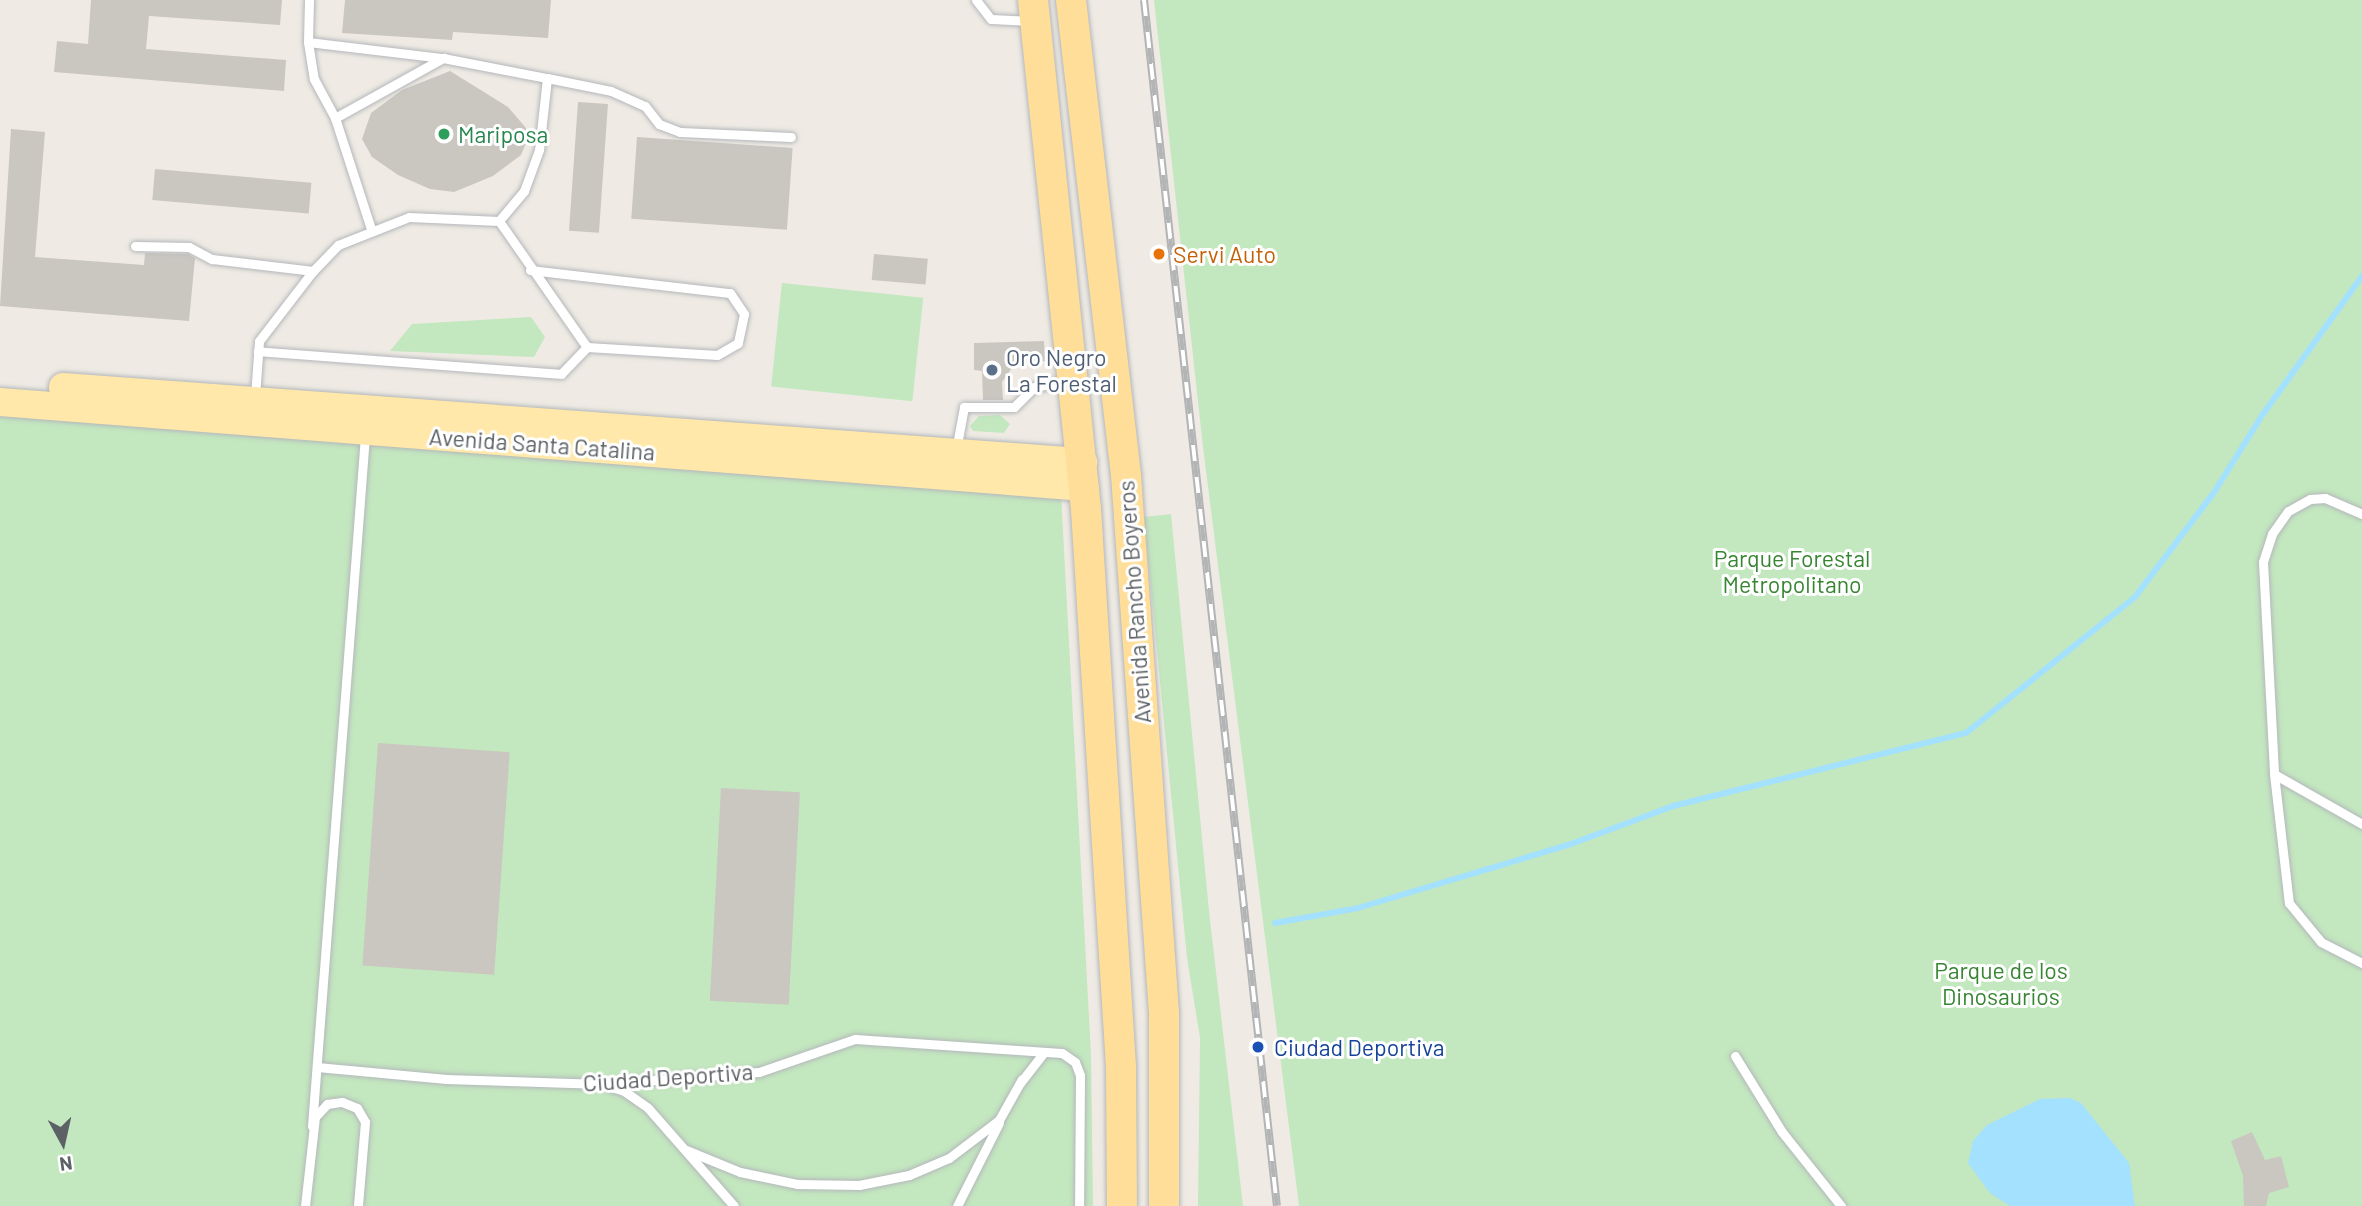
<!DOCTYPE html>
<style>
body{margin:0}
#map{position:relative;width:2362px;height:1206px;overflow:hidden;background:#efebe4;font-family:Barlow,sans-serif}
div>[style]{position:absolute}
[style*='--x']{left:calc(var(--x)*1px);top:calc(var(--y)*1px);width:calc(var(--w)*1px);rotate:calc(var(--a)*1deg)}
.green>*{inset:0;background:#c3e7bf;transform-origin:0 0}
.water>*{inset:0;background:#a4e1ff}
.stream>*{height:6px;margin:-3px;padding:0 3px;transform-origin:3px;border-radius:3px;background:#a4e1ff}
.building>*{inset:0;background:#cac6c0;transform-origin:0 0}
.roads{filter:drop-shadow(0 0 2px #b4b7bb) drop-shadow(0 0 2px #b4b7bb)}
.service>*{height:9px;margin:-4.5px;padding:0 4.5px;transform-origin:4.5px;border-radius:4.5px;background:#fff}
.primary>*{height:28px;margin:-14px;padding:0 14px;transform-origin:14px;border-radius:14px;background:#ffe8a9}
.trunk>*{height:30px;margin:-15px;padding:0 15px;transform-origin:15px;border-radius:15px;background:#ffde9a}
.rail>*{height:8px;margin-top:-4px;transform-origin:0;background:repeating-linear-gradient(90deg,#fff 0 16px,#b3b4b5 0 32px);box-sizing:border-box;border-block:2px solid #b3b4b5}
.dots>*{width:19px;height:19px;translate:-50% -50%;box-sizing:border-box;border:4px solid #fff;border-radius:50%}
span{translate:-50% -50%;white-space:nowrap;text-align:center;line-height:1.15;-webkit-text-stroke:6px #fff;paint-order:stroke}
.leisure-label{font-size:23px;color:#27864d}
.left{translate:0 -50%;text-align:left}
.food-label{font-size:23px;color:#c56008}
.service-label{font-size:23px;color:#4e5e75}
.street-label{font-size:23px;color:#5c6165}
.park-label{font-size:23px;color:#368631}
.transit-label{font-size:23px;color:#164399}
.north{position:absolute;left:28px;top:1108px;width:70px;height:70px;-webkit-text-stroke:5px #fff;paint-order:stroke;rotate:172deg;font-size:19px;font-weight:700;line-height:28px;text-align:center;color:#5c6165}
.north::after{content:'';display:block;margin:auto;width:24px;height:32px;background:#5c6165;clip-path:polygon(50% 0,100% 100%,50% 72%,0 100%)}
</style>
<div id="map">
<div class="green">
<i style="clip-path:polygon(1154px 0,2362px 0,2362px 1206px,1299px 1206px,1203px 447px)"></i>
<i style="left:782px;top:283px;width:142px;height:104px;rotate:6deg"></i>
<i style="clip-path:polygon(531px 317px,545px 337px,534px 357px,390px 351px,412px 324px)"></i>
<i style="clip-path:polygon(1000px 415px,1010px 424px,1004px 433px,973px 431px,970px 426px,979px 416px)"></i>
<i style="clip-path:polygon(0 416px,1061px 493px,1091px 1055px,1093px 1206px,0 1206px)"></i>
<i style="clip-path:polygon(1171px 514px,1209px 911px,1243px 1206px,1198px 1206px,1200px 1038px,1187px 958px,1144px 517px)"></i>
</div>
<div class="water">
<i style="clip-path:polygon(2070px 1098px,2081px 1103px,2129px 1163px,2135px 1206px,2010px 1206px,1990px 1193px,1968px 1163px,1973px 1141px,1987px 1125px,2040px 1099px)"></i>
</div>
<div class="stream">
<i style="--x:1275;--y:923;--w:84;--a:-10.2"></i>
<i style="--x:1358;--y:908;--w:222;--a:-16.7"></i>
<i style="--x:1571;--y:844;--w:109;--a:-20.4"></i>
<i style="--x:1673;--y:806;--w:302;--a:-14"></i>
<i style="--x:1966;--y:733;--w:217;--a:-38.8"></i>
<i style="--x:2135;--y:597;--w:129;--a:-52.9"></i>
<i style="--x:2213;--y:494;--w:94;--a:-58"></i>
<i style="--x:2263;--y:414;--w:170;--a:-54.3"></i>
</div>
<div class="building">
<i style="clip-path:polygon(91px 0,282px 0,280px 25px,149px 16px,146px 49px,286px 60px,284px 91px,54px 72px,57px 41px,88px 44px)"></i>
<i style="clip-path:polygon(345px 0,551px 0,548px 38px,453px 32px,452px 40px,342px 33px)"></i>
<i style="clip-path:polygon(450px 71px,508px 107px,526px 128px,526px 143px,521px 155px,493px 176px,454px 192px,430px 189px,398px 175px,372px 157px,362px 139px,371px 113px,402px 90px)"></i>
<i style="left:578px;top:102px;width:30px;height:129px;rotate:4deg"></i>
<i style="clip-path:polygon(11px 129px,45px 132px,35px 257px,144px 265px,145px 253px,188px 254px,195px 258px,189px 321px,0 306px)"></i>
<i style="left:637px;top:137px;width:156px;height:82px;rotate:4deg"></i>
<i style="left:155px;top:169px;width:157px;height:31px;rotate:5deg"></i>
<i style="left:874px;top:254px;width:54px;height:26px;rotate:5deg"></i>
<i style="clip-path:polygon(1044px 341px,1045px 361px,1014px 365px,1002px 382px,1003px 400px,983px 400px,982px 371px,974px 370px,974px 343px)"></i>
<i style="left:378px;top:743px;width:132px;height:223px;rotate:4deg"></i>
<i style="left:721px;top:788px;width:79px;height:213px;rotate:3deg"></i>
<i style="clip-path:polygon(2252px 1132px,2265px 1160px,2281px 1156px,2289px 1187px,2269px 1193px,2266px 1206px,2244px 1206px,2243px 1176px,2231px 1141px)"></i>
</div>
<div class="roads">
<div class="service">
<i style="--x:309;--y:0;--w:42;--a:91.4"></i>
<i style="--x:308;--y:42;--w:37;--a:81"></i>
<i style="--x:314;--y:79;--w:44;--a:61.7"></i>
<i style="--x:335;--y:118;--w:117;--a:72"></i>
<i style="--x:976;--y:0;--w:24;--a:52"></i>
<i style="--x:991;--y:19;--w:40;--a:2.9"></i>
<i style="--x:308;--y:42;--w:136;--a:6.8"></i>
<i style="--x:443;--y:58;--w:106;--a:10.9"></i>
<i style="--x:547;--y:78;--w:72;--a:96.3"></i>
<i style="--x:539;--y:150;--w:44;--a:110.1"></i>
<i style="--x:524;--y:191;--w:39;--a:130"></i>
<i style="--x:547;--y:78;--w:65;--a:11.5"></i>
<i style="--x:611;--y:91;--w:37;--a:24"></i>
<i style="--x:645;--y:106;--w:23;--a:52"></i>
<i style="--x:659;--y:124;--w:22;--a:21"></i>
<i style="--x:680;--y:132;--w:111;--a:2.6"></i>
<i style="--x:335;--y:118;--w:124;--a:-29.1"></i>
<i style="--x:135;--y:246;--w:54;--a:1.1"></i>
<i style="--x:189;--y:247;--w:26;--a:28"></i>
<i style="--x:212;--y:259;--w:102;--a:6.8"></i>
<i style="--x:530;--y:270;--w:201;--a:6.6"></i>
<i style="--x:730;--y:293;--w:25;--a:56"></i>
<i style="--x:744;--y:314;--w:30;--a:102"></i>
<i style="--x:738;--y:343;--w:24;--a:150"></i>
<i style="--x:717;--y:355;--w:130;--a:-176.5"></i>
<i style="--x:255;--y:396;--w:55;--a:-85.8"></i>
<i style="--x:259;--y:341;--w:88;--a:-52.4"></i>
<i style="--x:313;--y:271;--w:36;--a:-46"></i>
<i style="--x:338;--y:245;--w:76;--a:-21.5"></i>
<i style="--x:409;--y:217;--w:90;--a:2.5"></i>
<i style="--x:499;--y:221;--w:154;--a:55.1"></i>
<i style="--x:587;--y:347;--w:37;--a:134"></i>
<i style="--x:561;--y:374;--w:304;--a:-175.7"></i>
<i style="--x:956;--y:450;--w:44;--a:-79.5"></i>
<i style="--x:964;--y:407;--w:50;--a:0"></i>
<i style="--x:1014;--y:407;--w:28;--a:-45"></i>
<i style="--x:1034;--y:387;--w:36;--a:-11"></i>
<i style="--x:2362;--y:514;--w:40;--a:-156.6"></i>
<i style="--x:2325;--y:498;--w:15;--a:176"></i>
<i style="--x:2310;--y:499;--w:25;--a:151"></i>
<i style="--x:2288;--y:511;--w:28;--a:125"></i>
<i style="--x:2272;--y:534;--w:29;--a:108"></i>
<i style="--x:2263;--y:562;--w:212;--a:87"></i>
<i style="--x:2274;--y:774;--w:130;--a:83.4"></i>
<i style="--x:2289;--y:903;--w:50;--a:50.6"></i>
<i style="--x:2321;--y:942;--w:46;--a:27.1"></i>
<i style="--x:2274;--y:774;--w:101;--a:29.6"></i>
<i style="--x:1735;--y:1056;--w:89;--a:58.3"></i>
<i style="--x:1782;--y:1132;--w:95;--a:51.4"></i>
<i style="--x:317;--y:1067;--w:130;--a:5.3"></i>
<i style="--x:446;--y:1079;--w:157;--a:1.8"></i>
<i style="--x:603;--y:1084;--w:156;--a:-4.4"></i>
<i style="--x:759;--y:1072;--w:102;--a:-19"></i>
<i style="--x:855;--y:1039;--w:207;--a:3.9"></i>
<i style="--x:1062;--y:1053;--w:16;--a:35"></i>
<i style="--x:1075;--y:1062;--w:14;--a:69"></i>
<i style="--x:1080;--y:1075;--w:131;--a:90.4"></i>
<i style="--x:1020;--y:1083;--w:39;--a:-52"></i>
<i style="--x:608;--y:1086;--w:17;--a:17"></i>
<i style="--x:624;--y:1091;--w:29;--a:35"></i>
<i style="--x:648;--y:1108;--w:130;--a:48.7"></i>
<i style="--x:312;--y:1126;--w:692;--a:-85.61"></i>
<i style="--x:686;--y:1150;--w:58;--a:22.2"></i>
<i style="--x:740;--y:1172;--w:58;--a:11.9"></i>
<i style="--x:797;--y:1184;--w:62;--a:0.9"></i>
<i style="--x:859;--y:1185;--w:51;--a:-11.3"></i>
<i style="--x:909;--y:1175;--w:43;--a:-23"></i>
<i style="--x:949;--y:1158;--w:63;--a:-37.2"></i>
<i style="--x:999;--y:1120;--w:47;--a:-60.7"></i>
<i style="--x:305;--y:1206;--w:90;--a:-83.6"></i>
<i style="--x:315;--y:1117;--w:18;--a:-47"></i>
<i style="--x:327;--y:1104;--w:15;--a:-8"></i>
<i style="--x:342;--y:1102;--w:16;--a:22"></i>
<i style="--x:357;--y:1108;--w:16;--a:60"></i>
<i style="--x:365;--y:1122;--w:84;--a:94.8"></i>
<i style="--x:957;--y:1206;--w:93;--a:-63.2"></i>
</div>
<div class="primary">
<i style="--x:63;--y:387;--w:1023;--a:4.21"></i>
<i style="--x:0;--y:402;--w:1088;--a:4.48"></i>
</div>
<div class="trunk">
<i style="--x:1033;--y:0;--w:512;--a:84.06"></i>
<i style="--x:1086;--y:509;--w:559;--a:86.41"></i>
<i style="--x:1121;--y:1067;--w:139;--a:89.6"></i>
<i style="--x:1071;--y:0;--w:478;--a:83.4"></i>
<i style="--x:1126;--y:475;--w:539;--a:85.96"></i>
<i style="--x:1164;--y:1013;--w:193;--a:90"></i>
</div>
</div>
<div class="rail">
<i style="--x:1144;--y:0;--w:1213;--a:83.71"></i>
</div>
<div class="dots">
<i style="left:444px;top:134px;background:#2e9e5b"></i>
<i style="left:1159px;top:254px;background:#e8710a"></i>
<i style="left:992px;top:370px;background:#5c6f8a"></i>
<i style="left:1258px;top:1047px;background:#1a4fb4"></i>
</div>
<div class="leisure-label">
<span class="left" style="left:458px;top:134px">Mariposa</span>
</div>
<div class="food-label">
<span class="left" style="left:1173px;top:254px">Servi Auto</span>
</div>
<div class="service-label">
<span class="left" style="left:1006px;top:370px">Oro Negro<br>La Forestal</span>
</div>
<div class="street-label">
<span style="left:542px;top:444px;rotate:4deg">Avenida Santa Catalina</span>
<span style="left:1134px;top:602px;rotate:-94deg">Avenida Rancho Boyeros</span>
<span style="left:668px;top:1077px;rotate:-4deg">Ciudad Deportiva</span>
</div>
<div class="park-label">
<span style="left:1792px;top:571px">Parque Forestal<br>Metropolitano</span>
<span style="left:2001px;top:983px">Parque de los<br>Dinosaurios</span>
</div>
<div class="transit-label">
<span class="left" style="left:1274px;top:1047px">Ciudad Deportiva</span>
</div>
<div class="north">N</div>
</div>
